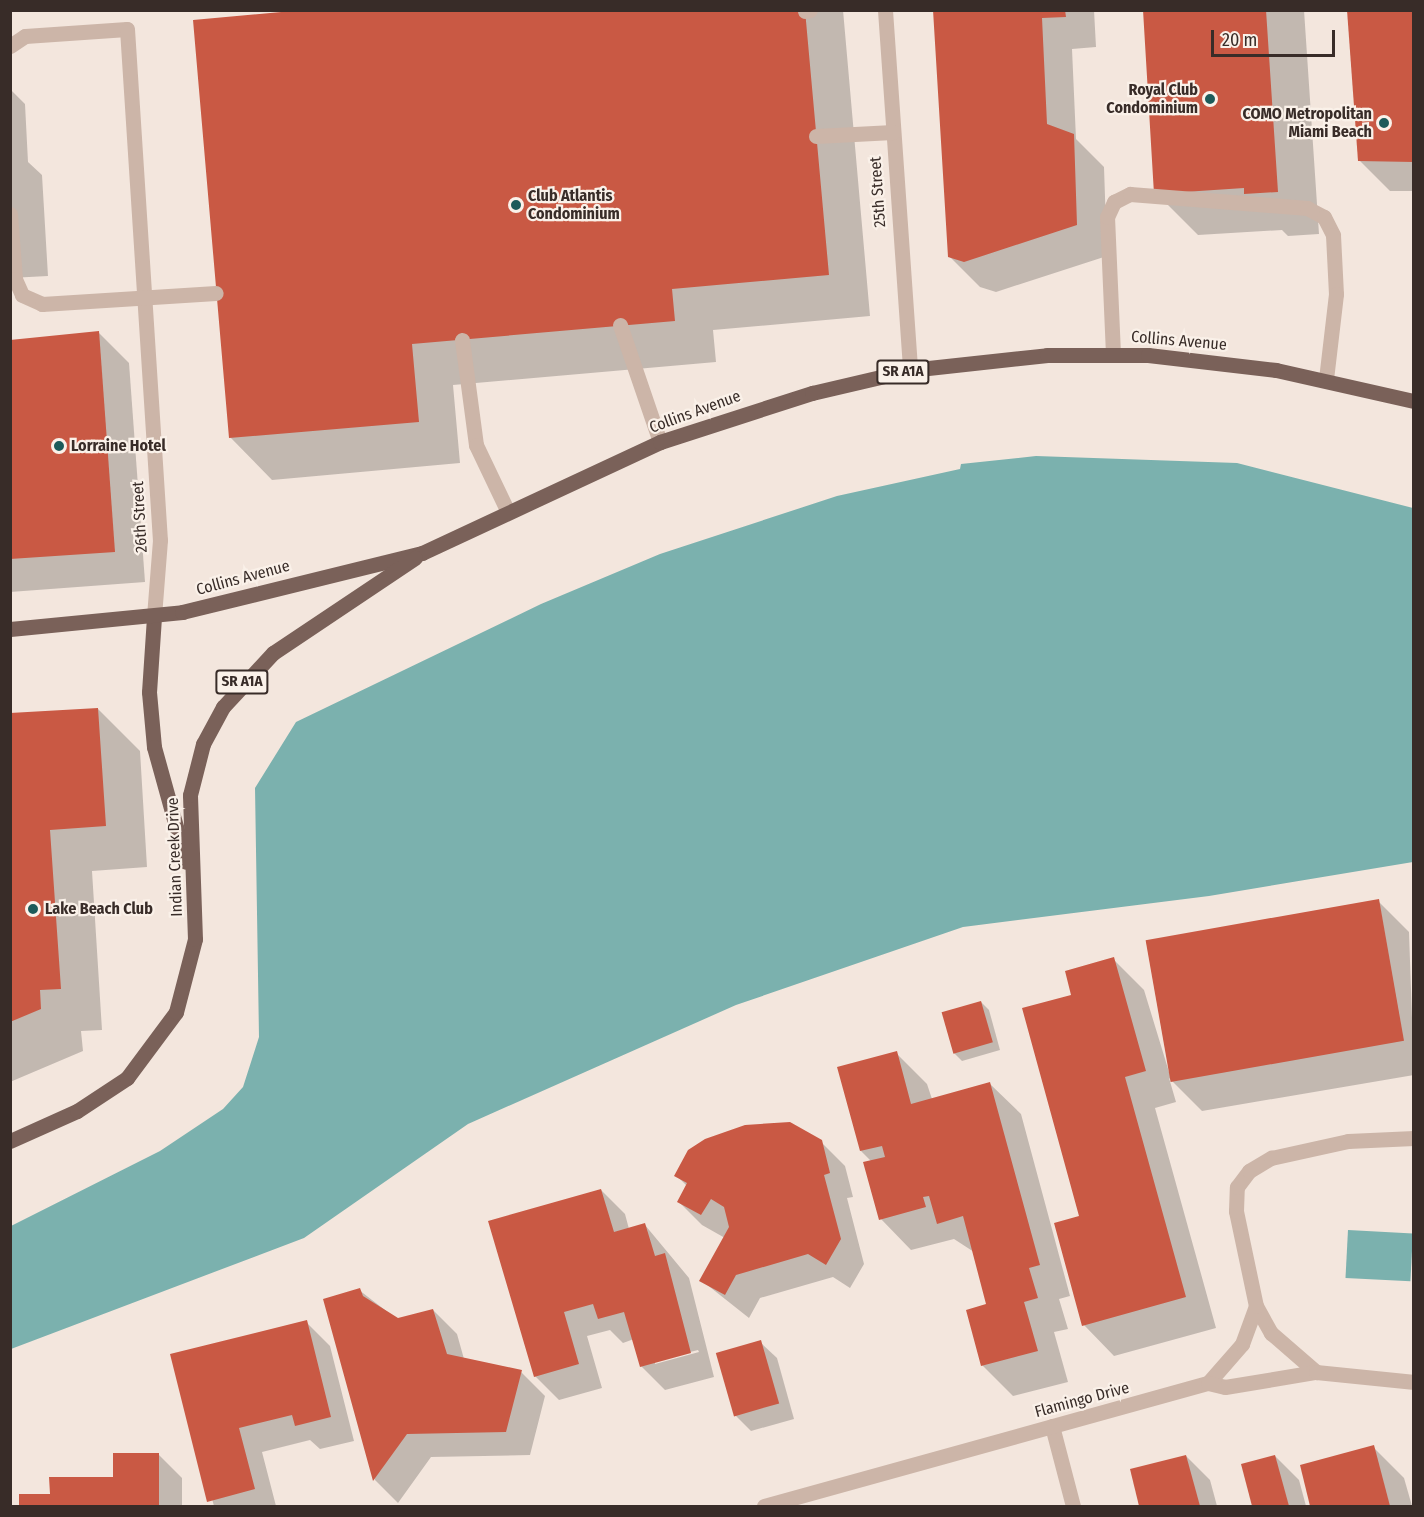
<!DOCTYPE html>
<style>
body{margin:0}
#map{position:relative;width:1424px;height:1517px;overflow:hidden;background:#f3e6dd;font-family:"Fira Sans Condensed",sans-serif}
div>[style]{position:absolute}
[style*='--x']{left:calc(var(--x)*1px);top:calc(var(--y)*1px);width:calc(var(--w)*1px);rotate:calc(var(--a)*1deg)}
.water>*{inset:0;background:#7bb1ae;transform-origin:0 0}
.shadow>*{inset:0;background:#0003}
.building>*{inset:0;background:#c95944;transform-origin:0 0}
.minor>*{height:15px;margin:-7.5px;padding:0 7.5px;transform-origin:7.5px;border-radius:7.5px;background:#ccb5a8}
.major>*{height:15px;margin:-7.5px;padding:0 7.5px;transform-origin:7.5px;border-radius:7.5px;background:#7a6159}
.dots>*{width:16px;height:16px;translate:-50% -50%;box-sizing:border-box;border:3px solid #faf1e9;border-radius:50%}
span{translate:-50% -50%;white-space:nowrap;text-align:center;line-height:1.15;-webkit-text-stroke:4.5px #faf1e9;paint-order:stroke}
.shield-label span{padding:2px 4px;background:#faf1e9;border:2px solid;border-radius:4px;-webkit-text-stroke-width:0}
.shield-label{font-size:15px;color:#382c28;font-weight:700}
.poi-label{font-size:16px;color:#382c28;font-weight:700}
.right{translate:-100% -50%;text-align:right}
.left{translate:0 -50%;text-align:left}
.street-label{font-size:16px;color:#382c28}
.frame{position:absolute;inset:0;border:12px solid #382c28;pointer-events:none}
.scale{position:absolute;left:1211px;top:30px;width:124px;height:27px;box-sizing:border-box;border:3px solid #382c28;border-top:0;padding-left:8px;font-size:18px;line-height:21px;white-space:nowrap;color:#382c28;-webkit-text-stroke:4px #faf1e9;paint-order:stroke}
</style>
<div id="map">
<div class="water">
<i style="clip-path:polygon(1036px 456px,1237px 463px,1413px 508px,1413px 862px,1209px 896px,963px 927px,736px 1005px,468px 1124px,304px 1238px,11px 1349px,11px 1226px,160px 1151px,223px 1109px,243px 1087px,259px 1037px,255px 788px,296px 722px,541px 604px,660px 554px,837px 496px,960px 469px,961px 464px)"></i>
<i style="left:1348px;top:1230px;width:65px;height:48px;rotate:3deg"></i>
</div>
<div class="shadow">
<i style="clip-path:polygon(320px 10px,843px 10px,870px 316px,713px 330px,716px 362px,453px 385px,460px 463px,272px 480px,230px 437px)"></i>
<i style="clip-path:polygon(934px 10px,1094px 10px,1096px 47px,1072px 49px,1076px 139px,1104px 167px,1107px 256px,996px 292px,980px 287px,949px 256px)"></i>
<i style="clip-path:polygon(1146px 10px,1304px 10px,1319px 234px,1288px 236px,1282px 230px,1198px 235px,1156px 193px)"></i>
<i style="clip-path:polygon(1414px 10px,1414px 191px,1390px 191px,1359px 160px)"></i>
<i style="clip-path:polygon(10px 89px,25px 104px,28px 162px,42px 175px,48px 276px,10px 278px)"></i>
<i style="clip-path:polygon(98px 332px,129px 363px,145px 582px,10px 592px,10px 341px)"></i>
<i style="clip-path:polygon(98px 709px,140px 751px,147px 867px,92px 871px,102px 1030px,81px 1031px,83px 1051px,10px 1082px,10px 715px)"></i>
<i style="clip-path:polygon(1378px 901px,1409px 932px,1414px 1075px,1202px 1111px,1169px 1078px,1176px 1102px,1155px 1108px,1216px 1328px,1114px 1356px,1084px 1325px,1073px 996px,1113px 959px,1144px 990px,1169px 1072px)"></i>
<i style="clip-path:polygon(981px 1002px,989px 1010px,1000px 1050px,962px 1061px,954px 1053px)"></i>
<i style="clip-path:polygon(896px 1053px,927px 1084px,932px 1099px,990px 1084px,1021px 1114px,1070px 1296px,1059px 1299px,1068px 1329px,1054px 1332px,1068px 1382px,1013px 1396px,982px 1365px,988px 1305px,974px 1252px,954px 1239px,911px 1250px,881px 1219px,872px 1162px,861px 1151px)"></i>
<i style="clip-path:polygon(821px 1142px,845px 1166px,853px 1197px,847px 1198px,864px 1264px,850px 1288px,833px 1277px,760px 1298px,749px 1318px,701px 1280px,725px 1238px,702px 1225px,678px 1201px,687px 1186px,676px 1175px)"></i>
<i style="clip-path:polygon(evenodd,601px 1190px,625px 1214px,629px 1229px,645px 1225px,689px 1278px,714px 1377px,665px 1390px,641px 1366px,634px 1339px,623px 1343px,610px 1330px,587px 1336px,602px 1388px,559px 1400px,535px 1376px,601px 1190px,698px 1350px,699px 1352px,655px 1364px,655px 1361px,698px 1350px)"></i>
<i style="clip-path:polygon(359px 1290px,398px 1320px,433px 1310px,457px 1334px,464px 1359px,521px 1372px,545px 1396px,530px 1455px,431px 1457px,398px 1503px,375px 1480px,324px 1300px)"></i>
<i style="clip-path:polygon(306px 1322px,330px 1346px,354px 1441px,320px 1449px,310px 1440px,262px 1452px,276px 1506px,214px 1506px,172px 1355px)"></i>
<i style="clip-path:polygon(760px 1342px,777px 1358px,794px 1419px,751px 1431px,735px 1415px,718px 1354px)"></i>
<i style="clip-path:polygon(1373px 1447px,1404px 1478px,1412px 1506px,1312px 1506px,1301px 1466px)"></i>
<i style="clip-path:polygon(158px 1454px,182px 1478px,182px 1506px,21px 1506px,20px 1495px,51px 1495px,114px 1478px)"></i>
<i style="clip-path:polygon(1186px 1456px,1210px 1480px,1217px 1506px,1141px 1506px,1131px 1470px)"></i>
<i style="clip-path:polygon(1275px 1456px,1299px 1480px,1306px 1506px,1254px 1506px,1243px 1465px)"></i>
</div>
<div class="building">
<i style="clip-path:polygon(303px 10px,805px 10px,829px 275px,672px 289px,675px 321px,412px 344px,419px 422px,229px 438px,193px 20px)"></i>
<i style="clip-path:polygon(933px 10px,1065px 10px,1066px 17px,1042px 18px,1047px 124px,1074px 134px,1077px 225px,964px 262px,948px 257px)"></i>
<i style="clip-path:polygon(1143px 10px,1266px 10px,1278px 192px,1244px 194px,1244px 188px,1154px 194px)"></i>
<i style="clip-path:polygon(1347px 10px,1414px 10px,1414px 162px,1358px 161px)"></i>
<i style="clip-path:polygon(99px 331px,115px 552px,10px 559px,10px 340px)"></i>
<i style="clip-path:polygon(98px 708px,106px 826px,50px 830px,61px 989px,40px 990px,41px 1009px,10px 1022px,10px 713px)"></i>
<i style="left:1379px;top:899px;width:144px;height:237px;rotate:80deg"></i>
<i style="clip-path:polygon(1114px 957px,1146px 1071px,1125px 1077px,1186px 1297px,1082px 1326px,1054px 1223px,1079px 1216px,1022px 1008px,1071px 995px,1065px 971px)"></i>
<i style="left:981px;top:1001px;width:43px;height:41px;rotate:74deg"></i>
<i style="clip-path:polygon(897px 1051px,911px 1104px,990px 1082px,1040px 1265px,1029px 1268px,1038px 1298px,1024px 1302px,1038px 1351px,981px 1366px,966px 1310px,986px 1304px,963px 1216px,937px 1224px,929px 1196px,923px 1197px,926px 1207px,879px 1220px,863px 1162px,885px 1157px,882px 1146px,860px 1151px,837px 1067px)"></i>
<i style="clip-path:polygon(790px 1122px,822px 1140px,830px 1173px,824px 1175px,841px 1239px,826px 1265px,808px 1254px,736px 1275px,725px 1295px,699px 1281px,729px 1227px,724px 1207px,711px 1199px,701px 1215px,677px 1202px,687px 1183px,674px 1176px,688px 1150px,705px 1139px,745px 1125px)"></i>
<i style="clip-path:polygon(601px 1189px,614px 1232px,645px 1223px,655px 1256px,665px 1253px,691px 1353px,640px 1367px,624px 1312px,598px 1319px,593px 1304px,564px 1312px,579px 1364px,534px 1377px,488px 1221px)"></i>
<i style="clip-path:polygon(360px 1288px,363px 1296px,398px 1318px,433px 1309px,447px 1354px,522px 1370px,506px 1432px,407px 1434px,373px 1481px,323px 1299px)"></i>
<i style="clip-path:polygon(307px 1320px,331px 1417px,295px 1426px,292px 1415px,239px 1428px,255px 1489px,207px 1502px,170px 1354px)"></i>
<i style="left:761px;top:1340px;width:66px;height:47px;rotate:74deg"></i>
<i style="clip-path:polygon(1374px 1445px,1390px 1506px,1310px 1506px,1300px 1465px)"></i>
<i style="clip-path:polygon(113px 1453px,159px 1453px,159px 1506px,19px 1506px,19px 1494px,50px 1494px,49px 1477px,113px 1477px)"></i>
<i style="clip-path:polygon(1186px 1455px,1200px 1506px,1139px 1506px,1130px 1469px)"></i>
<i style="clip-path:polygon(1275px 1455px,1289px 1506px,1252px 1506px,1241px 1464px)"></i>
</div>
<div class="minor">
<i style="--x:885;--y:10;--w:361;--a:86"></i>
<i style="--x:805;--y:11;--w:5;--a:-11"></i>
<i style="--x:10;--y:46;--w:18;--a:-34"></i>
<i style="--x:25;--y:36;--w:102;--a:-3.9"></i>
<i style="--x:127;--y:29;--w:512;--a:86.31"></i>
<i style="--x:160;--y:540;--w:77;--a:94.5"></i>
<i style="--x:816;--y:136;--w:77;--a:-3"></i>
<i style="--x:10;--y:214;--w:65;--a:85.6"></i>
<i style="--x:15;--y:279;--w:17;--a:66"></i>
<i style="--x:22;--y:295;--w:22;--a:24"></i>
<i style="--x:42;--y:304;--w:174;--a:-3.6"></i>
<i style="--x:620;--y:325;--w:124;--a:71.1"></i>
<i style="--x:462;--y:340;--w:106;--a:82.4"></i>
<i style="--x:476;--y:445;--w:74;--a:64.5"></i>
<i style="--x:1113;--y:354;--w:137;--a:-92.5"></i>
<i style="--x:1107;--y:217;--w:17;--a:-65"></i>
<i style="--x:1114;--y:202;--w:18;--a:-27"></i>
<i style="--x:1130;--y:194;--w:178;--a:4.5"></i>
<i style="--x:1307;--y:208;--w:19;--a:28"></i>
<i style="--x:1324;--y:217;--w:20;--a:63"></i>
<i style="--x:1333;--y:235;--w:59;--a:87.1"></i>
<i style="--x:1336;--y:294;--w:86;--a:96.7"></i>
<i style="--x:1256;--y:1306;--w:31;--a:61"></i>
<i style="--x:1271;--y:1333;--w:60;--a:40.9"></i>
<i style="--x:1208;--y:1383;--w:52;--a:-48.9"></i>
<i style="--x:1242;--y:1344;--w:40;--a:-69.8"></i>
<i style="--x:1256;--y:1306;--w:97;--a:-101.9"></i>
<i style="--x:1236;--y:1211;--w:24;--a:-88"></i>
<i style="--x:1237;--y:1187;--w:20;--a:-53"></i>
<i style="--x:1249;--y:1171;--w:26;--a:-31"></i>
<i style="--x:1271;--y:1158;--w:79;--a:-12.4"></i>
<i style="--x:1348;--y:1141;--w:66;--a:-2.6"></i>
<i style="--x:1052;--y:1426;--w:83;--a:75.3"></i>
<i style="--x:764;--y:1506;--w:461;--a:-15.5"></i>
<i style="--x:1208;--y:1383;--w:17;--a:13"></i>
<i style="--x:1225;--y:1387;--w:92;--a:-9.4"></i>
<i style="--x:1316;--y:1372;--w:99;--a:5.8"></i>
</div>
<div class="major">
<i style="--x:154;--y:617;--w:75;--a:93.8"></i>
<i style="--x:149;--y:692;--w:55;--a:84.8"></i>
<i style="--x:154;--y:747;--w:119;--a:74.5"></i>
<i style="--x:10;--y:629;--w:173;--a:-5.6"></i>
<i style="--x:182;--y:612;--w:247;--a:-13.8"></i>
<i style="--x:422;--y:553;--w:263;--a:-25"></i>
<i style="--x:660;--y:442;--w:160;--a:-17.9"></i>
<i style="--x:812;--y:393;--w:101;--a:-13.2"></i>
<i style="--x:910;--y:370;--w:138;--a:-6.2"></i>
<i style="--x:1047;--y:355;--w:101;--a:0"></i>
<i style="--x:1148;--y:355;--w:129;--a:6.7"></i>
<i style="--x:1276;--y:370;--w:141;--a:12.7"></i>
<i style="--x:10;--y:1141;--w:73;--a:-24.1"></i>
<i style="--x:77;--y:1111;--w:60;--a:-33.4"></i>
<i style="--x:127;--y:1078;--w:82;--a:-53.4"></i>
<i style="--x:176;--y:1012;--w:75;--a:-75.4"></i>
<i style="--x:195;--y:939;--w:144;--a:-92"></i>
<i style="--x:190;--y:795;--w:53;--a:-75.7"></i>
<i style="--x:203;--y:744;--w:42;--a:-61.6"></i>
<i style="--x:223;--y:707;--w:74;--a:-47.2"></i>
<i style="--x:273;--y:653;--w:171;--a:-33.8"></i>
</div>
<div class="dots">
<i style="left:1210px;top:99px;background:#1c5b5a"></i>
<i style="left:1384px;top:123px;background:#1c5b5a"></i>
<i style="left:516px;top:205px;background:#1c5b5a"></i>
<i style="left:59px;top:446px;background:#1c5b5a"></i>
<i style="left:33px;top:909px;background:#1c5b5a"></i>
</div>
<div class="shield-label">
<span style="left:903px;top:372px">SR A1A</span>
<span style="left:242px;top:682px">SR A1A</span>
</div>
<div class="poi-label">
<span class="right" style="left:1198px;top:99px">Royal Club<br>Condominium</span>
<span class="right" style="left:1372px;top:123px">COMO Metropolitan<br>Miami Beach</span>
<span class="left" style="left:528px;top:205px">Club Atlantis<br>Condominium</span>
<span class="left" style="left:71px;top:446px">Lorraine Hotel</span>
<span class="left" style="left:45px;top:909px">Lake Beach Club</span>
</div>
<div class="street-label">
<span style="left:878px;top:192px;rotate:-94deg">25th Street</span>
<span style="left:1179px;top:341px;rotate:5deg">Collins Avenue</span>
<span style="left:695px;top:412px;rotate:-20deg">Collins Avenue</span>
<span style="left:140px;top:517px;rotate:-93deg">26th Street</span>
<span style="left:243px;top:578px;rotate:-15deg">Collins Avenue</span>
<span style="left:175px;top:857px;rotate:-92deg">Indian Creek Drive</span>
<span style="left:1082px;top:1400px;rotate:-15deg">Flamingo Drive</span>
</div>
<div class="frame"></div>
<div class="scale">20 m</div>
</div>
